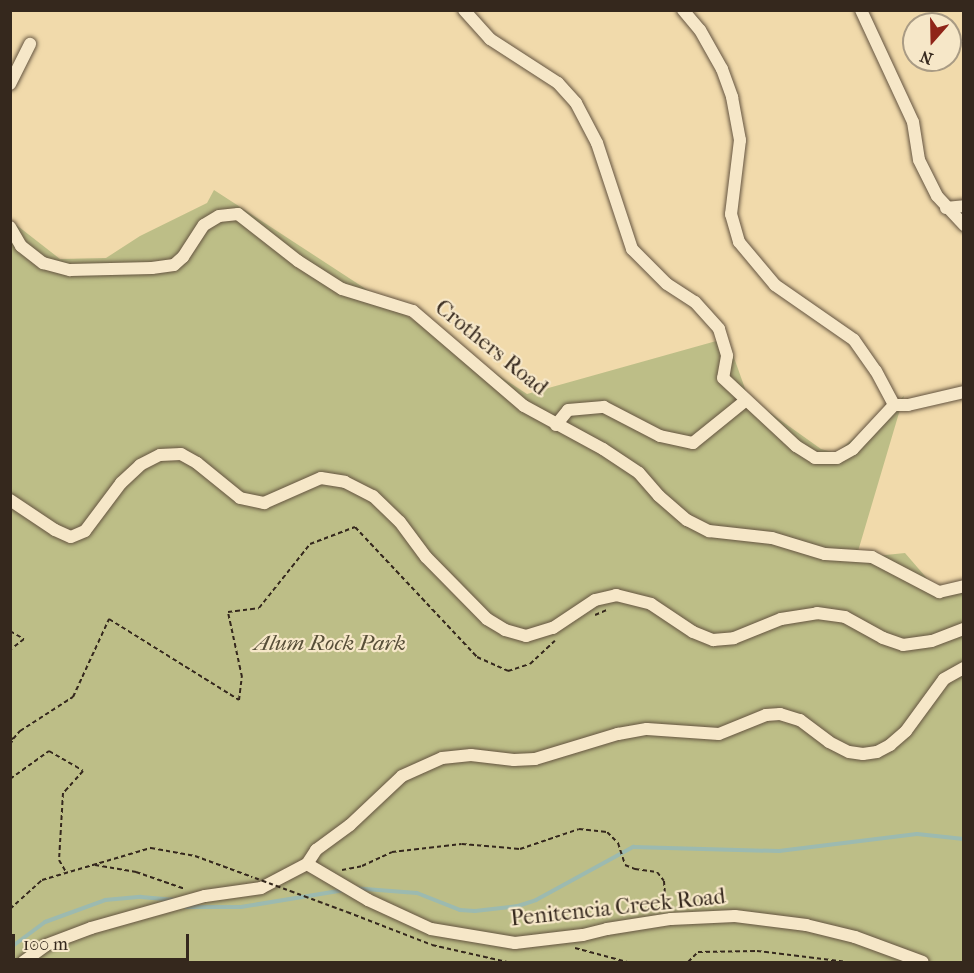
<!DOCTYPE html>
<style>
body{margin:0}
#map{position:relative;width:974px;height:973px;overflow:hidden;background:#f1daab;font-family:"IM FELL French Canon",serif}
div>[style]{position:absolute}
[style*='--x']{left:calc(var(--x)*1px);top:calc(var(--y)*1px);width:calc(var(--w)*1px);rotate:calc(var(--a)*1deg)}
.green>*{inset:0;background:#bdbe87}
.stream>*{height:4px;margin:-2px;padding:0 2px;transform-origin:2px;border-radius:2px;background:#9cbab0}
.path>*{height:2px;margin-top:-1px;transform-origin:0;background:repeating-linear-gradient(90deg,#35281d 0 4.5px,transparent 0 7.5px)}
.roads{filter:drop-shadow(0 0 2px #645440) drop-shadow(0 0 2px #645440)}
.minor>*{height:12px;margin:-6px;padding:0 6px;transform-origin:6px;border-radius:6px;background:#f6e7c8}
.path-bridge>*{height:2px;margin-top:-1px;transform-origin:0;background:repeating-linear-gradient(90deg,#35281d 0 4.5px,transparent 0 7.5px)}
span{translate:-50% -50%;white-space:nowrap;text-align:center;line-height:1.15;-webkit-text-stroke:4.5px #f6e7c8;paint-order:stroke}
.street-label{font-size:22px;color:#35281d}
.park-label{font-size:22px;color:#574e38;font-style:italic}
.frame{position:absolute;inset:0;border:12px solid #35281d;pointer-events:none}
.north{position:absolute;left:902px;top:12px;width:60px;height:60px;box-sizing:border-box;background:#f6e7c8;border:2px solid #a99b84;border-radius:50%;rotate:200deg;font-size:16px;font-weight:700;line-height:24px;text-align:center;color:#35281d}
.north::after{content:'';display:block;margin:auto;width:21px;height:27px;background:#8f2418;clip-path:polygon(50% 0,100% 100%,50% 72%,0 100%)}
.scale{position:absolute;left:12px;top:934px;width:177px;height:27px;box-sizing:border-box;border:3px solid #35281d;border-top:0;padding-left:8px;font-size:18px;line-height:21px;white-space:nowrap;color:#35281d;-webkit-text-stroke:4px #f6e7c8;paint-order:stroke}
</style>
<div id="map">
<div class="green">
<i style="clip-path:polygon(214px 190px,527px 394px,727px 338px,748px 397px,821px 449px,836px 453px,904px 396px,856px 558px,905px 553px,937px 590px,963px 586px,963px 962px,11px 962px,10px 220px,60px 259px,106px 258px,140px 236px,207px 203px)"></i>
</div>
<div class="stream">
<i style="--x:352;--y:888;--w:65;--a:4.4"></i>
<i style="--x:417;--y:893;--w:46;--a:21.6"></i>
<i style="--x:460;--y:910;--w:15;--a:4"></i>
<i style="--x:475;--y:911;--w:43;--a:-6.6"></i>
<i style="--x:518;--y:906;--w:19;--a:-18"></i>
<i style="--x:536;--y:900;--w:111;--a:-28.7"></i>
<i style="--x:633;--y:847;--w:146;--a:1.6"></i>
<i style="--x:779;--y:851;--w:139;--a:-7"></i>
<i style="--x:917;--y:834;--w:47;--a:6.1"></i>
<i style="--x:186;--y:907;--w:55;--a:0"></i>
<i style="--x:241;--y:907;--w:105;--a:-9.3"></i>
<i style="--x:10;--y:948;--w:44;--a:-36.6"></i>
<i style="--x:45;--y:922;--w:64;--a:-20.1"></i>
<i style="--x:105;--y:900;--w:36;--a:-5"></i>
<i style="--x:141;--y:897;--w:32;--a:5"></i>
</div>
<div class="path">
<i style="--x:595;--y:615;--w:13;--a:-23"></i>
<i style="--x:10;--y:631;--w:16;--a:30"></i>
<i style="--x:24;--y:639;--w:18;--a:142"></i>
<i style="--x:10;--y:737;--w:4;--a:34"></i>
<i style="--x:13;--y:739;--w:11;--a:-49"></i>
<i style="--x:20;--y:731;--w:63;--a:-32.7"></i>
<i style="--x:73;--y:697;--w:86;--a:-65.2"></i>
<i style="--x:109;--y:619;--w:153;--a:31.9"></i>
<i style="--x:239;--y:700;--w:23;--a:-83"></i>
<i style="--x:242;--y:677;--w:66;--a:-102.2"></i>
<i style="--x:228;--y:612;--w:31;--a:-7"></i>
<i style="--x:259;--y:608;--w:82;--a:-51.4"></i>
<i style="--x:310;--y:544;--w:48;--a:-20.7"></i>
<i style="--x:355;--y:527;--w:178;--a:46.8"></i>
<i style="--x:477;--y:657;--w:34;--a:24"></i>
<i style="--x:508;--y:671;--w:23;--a:-18"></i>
<i style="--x:530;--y:664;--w:34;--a:-43"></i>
<i style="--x:10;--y:745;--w:7;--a:-63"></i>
<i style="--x:10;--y:779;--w:48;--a:-35.7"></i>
<i style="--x:49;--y:751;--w:39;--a:30"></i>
<i style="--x:83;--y:771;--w:30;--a:132"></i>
<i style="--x:63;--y:793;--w:67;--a:93.4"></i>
<i style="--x:59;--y:860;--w:14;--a:60"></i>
<i style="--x:95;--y:865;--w:42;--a:9.7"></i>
<i style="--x:136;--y:872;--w:52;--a:19.1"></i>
<i style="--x:342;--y:870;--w:20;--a:-11"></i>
<i style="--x:362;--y:866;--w:33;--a:-25"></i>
<i style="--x:392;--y:852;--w:70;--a:-6.5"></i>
<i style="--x:462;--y:844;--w:58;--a:4.9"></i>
<i style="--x:520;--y:849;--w:62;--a:-18.7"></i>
<i style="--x:579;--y:829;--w:28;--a:6"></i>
<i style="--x:607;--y:832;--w:16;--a:45"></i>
<i style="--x:618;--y:843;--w:23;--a:72"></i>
<i style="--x:625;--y:865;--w:11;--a:22"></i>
<i style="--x:635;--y:869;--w:22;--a:8"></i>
<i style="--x:657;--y:872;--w:11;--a:52"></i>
<i style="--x:664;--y:881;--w:13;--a:86"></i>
<i style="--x:10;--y:909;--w:43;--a:-42.2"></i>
<i style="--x:42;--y:880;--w:114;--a:-16.4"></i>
<i style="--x:151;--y:848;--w:45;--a:10.3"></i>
<i style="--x:195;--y:856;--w:61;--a:20.2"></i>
<i style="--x:347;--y:912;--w:91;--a:21.2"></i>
<i style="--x:432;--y:945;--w:77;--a:12.8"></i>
<i style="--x:575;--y:948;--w:54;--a:15.1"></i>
<i style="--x:688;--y:962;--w:14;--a:-45"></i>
<i style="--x:698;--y:952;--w:59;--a:-1"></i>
<i style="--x:757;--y:951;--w:91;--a:7"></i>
</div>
<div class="roads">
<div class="minor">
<i style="--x:464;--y:10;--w:39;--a:48"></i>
<i style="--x:490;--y:39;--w:81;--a:32.9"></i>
<i style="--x:558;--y:83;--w:27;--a:48"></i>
<i style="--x:576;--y:103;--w:45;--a:62.3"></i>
<i style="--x:597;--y:143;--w:112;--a:71.7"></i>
<i style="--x:632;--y:249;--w:49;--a:45"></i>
<i style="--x:667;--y:284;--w:33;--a:33"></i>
<i style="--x:695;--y:302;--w:36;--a:48"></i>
<i style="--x:719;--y:329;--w:28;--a:73"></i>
<i style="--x:727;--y:356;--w:22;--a:100"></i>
<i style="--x:723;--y:378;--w:100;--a:43"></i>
<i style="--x:796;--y:446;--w:22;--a:32"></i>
<i style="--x:815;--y:458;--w:22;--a:0"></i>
<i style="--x:837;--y:458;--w:18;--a:-29"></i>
<i style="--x:853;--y:449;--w:60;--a:-47"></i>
<i style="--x:894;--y:405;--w:14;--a:0"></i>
<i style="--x:908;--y:405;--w:57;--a:-13.1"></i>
<i style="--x:683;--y:10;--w:26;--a:50"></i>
<i style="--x:700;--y:30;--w:45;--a:60.6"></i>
<i style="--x:722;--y:69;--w:30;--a:70"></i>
<i style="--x:732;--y:97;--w:44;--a:79.5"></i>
<i style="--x:740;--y:140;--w:75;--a:96.9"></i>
<i style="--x:731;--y:214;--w:29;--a:74"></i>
<i style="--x:739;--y:242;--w:56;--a:50.1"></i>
<i style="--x:775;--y:285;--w:96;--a:34.8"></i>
<i style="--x:854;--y:340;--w:38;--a:55"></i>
<i style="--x:876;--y:371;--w:38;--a:62"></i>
<i style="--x:861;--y:10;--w:123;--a:65.1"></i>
<i style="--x:913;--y:122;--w:38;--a:81"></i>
<i style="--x:919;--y:160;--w:40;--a:63.4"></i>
<i style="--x:937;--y:196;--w:40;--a:47"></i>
<i style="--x:10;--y:84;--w:45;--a:-63.4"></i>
<i style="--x:946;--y:208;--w:18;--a:-6"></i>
<i style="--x:10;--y:227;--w:22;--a:60"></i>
<i style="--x:21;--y:246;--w:28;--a:38"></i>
<i style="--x:43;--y:263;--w:28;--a:15"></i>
<i style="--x:70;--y:270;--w:82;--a:-1.4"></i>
<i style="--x:152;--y:268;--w:22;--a:-8"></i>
<i style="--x:174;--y:265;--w:12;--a:-42"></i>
<i style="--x:183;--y:257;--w:38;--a:-57"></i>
<i style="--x:204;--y:225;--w:17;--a:-31"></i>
<i style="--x:219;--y:216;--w:19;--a:-6"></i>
<i style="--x:238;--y:214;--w:76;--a:38.1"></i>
<i style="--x:298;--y:261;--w:52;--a:32.5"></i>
<i style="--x:342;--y:289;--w:74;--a:17.2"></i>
<i style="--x:413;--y:311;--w:146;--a:40.6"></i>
<i style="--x:524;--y:406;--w:90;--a:28.6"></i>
<i style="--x:603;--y:449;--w:43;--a:33.7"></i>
<i style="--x:639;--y:473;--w:30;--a:49"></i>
<i style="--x:659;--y:496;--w:37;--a:41"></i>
<i style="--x:687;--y:520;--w:25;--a:27"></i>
<i style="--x:709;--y:531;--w:63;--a:6.3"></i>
<i style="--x:772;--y:538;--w:55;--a:16.8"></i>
<i style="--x:825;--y:554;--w:47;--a:3.7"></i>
<i style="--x:872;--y:557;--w:76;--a:27.6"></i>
<i style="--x:939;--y:592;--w:26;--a:-13"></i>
<i style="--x:556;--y:425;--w:19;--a:-51"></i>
<i style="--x:568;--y:410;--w:36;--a:-5"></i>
<i style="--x:604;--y:407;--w:63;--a:27.4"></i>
<i style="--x:660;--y:436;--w:34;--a:12"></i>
<i style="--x:693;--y:443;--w:67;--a:-38.9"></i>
<i style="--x:10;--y:500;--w:54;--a:33.7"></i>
<i style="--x:55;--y:530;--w:17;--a:24"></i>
<i style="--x:71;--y:537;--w:15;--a:-23"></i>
<i style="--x:85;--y:531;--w:60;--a:-53.1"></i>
<i style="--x:121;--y:483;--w:26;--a:-43"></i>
<i style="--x:140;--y:465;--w:22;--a:-27"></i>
<i style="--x:160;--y:455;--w:21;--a:-3"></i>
<i style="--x:181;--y:454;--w:18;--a:29"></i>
<i style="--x:197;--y:463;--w:55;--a:39.1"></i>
<i style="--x:240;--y:498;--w:25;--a:12"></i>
<i style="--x:264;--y:503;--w:62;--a:-23.7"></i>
<i style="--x:321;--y:478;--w:24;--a:9"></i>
<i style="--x:345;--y:482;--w:31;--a:27"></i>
<i style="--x:373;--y:496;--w:37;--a:44"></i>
<i style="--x:400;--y:522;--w:44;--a:53.4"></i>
<i style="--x:426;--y:557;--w:87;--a:45.5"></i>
<i style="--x:487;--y:619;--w:21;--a:31"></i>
<i style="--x:505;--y:630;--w:22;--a:16"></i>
<i style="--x:526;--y:636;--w:28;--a:-17"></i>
<i style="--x:553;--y:628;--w:50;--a:-33.7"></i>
<i style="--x:595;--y:600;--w:22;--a:-13"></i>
<i style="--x:616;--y:595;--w:36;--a:14"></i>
<i style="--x:651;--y:604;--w:50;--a:33.7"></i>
<i style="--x:693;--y:632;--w:22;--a:22"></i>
<i style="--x:713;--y:640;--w:21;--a:-5"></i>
<i style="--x:734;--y:638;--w:51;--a:-22"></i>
<i style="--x:781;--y:619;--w:36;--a:-9"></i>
<i style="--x:817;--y:613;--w:28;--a:8"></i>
<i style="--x:845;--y:617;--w:43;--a:28.9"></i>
<i style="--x:883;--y:638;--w:21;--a:19"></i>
<i style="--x:903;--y:645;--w:29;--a:-8"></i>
<i style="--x:932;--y:641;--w:34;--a:-21"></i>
<i style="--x:307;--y:864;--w:17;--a:-57"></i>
<i style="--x:316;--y:850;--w:42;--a:-36.3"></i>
<i style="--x:350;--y:825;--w:71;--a:-43.3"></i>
<i style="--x:402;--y:776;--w:44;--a:-24.2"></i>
<i style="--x:442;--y:758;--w:29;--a:-6"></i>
<i style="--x:471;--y:755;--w:43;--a:6.6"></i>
<i style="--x:514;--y:760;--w:21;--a:-3"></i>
<i style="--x:535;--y:759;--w:87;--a:-16.8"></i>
<i style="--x:618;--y:734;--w:29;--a:-10"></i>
<i style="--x:647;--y:729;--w:72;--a:4"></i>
<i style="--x:719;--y:734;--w:51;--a:-22"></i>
<i style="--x:766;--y:715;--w:14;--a:-4"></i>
<i style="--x:780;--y:714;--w:21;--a:17"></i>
<i style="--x:800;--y:720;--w:36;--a:37"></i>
<i style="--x:829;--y:742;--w:22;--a:27"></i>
<i style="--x:849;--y:752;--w:14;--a:8"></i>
<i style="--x:863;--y:754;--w:14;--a:-8"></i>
<i style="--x:877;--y:752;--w:15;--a:-28"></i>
<i style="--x:890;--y:745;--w:21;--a:-41"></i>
<i style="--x:906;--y:731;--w:64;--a:-53.8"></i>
<i style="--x:944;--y:679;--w:23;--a:-29"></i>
<i style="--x:307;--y:864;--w:71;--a:30.5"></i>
<i style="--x:368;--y:900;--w:69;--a:24.7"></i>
<i style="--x:431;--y:929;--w:85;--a:9.5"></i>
<i style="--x:515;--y:943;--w:68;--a:-6.7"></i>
<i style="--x:583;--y:935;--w:25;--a:-14"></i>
<i style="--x:607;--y:929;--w:65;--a:-8.9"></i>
<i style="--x:671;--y:919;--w:64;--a:-2.7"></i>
<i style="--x:735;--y:916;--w:72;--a:7.2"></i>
<i style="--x:806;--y:925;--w:50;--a:13.8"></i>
<i style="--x:855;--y:937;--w:72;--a:20.2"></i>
<i style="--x:23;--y:962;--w:29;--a:-36"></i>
<i style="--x:46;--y:945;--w:48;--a:-20.7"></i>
<i style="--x:91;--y:928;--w:118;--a:-15.7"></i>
<i style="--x:205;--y:896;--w:57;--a:-8.1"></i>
<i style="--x:261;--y:888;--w:52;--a:-27.6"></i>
</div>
</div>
<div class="path-bridge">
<i style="--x:255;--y:878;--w:98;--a:20.3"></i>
</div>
<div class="street-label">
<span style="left:491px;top:348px;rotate:39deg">Crothers Road</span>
<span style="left:618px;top:908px;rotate:-6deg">Penitencia Creek Road</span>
</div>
<div class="park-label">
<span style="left:330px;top:644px">Alum Rock Park</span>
</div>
<div class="frame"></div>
<div class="north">N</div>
<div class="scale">100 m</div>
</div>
